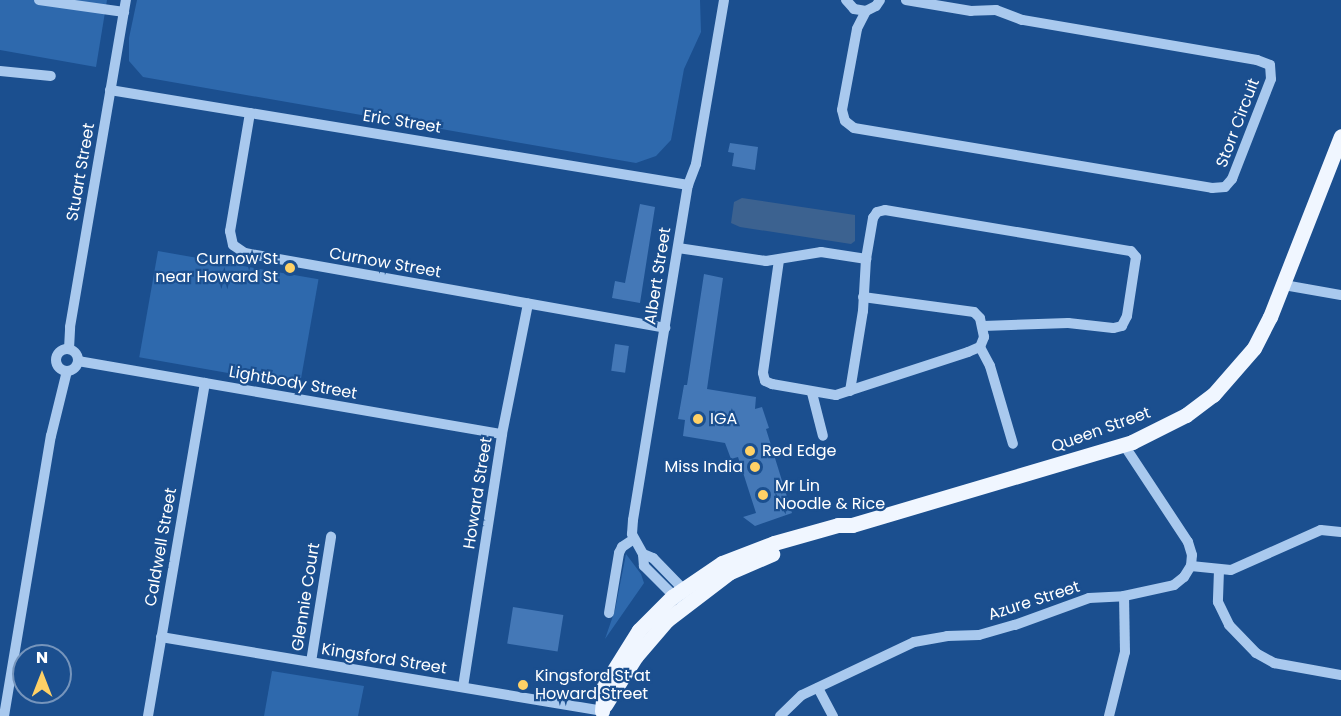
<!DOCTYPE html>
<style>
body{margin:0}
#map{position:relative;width:1341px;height:716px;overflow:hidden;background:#1b4f8f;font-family:Poppins,sans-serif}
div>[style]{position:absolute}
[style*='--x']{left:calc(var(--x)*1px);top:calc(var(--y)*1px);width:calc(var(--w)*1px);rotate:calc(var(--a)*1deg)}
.green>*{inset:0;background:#2e69ad;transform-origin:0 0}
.water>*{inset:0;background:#3c6290}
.building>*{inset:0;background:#4478b7;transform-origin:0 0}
.minor>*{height:10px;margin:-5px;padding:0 5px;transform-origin:5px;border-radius:5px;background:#a9c9ee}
.minor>.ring{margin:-5px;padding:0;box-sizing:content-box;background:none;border:10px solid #a9c9ee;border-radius:50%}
.major>*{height:15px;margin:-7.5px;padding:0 7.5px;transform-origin:7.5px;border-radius:7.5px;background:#f0f6ff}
.dots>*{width:16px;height:16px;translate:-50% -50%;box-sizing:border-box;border:3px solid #1b4f8f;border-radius:50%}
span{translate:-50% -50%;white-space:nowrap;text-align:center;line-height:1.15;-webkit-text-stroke:4.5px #1b4f8f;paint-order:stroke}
.street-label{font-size:16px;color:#fff}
.poi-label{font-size:16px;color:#fff}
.right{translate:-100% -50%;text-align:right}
.left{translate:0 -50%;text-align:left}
.north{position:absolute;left:12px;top:644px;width:60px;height:60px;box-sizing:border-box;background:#1b4f8f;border:2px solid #7695bc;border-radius:50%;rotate:0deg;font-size:16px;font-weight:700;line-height:24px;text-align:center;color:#fff}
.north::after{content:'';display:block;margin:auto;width:21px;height:27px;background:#ffd166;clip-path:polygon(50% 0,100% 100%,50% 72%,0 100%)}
</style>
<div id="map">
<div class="green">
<i style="clip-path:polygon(0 0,107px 0,96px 67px,0 50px)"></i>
<i style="clip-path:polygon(137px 0,700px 0,701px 32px,684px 69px,671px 140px,656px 156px,636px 163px,143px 77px,129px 61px,129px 38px)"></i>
<i style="left:158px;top:251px;width:163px;height:108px;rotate:10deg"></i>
<i style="clip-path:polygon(626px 554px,641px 574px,644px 583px,605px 639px,615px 610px)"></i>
<i style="clip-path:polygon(272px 671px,364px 686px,358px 716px,264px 716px)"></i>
</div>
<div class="water">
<i style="clip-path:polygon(742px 198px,855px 215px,855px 241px,851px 244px,740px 227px,731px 223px,734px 202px)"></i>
</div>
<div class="building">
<i style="clip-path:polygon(730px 143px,758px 147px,755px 170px,732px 166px,734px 153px,728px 152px)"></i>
<i style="clip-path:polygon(640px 204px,655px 207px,640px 303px,612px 298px,615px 281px,625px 283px)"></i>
<i style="clip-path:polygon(704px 274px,723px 278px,707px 389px,756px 397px,755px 409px,762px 407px,769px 428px,766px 429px,792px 513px,755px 526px,743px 517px,756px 513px,738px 457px,731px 459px,725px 443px,683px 436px,685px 420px,678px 419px,684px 385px,687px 385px)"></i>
<i style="left:615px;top:344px;width:14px;height:27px;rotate:8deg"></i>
<i style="left:513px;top:607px;width:51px;height:37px;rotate:9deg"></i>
</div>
<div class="minor">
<i style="--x:39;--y:0;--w:86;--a:8"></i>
<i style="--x:846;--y:0;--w:12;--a:48"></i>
<i style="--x:854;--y:9;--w:12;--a:9"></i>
<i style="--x:866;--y:11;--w:11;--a:-27"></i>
<i style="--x:876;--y:6;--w:7;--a:-56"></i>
<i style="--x:866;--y:11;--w:20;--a:117"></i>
<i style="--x:857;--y:29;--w:82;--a:100.5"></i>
<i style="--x:842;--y:110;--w:11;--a:75"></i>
<i style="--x:845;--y:121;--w:11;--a:38"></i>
<i style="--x:854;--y:128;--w:363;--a:9.5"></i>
<i style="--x:1212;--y:188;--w:13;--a:-4"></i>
<i style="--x:1225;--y:187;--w:11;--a:-49"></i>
<i style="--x:1232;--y:179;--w:107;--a:-68.7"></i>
<i style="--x:1271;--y:79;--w:14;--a:-94"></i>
<i style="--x:1270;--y:65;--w:14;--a:-159"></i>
<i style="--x:1257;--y:60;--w:238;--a:-170.3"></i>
<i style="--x:1022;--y:20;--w:28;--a:-159"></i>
<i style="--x:996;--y:10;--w:25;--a:178"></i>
<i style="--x:971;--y:11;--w:66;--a:-170.4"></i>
<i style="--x:0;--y:71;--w:51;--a:5.6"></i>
<i style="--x:110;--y:90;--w:586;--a:9.33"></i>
<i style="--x:250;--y:113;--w:120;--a:99.6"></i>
<i style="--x:230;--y:231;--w:14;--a:78"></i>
<i style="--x:233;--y:245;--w:14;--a:34"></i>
<i style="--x:245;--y:253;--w:427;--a:10.1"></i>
<i style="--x:678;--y:248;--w:89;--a:8.4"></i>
<i style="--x:766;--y:261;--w:56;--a:-9.3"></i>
<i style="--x:821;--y:252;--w:46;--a:8.8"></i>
<i style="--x:866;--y:259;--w:42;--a:-80.3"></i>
<i style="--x:873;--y:218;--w:7;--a:-56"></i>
<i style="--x:877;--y:212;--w:8;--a:-14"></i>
<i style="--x:885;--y:210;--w:249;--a:9.5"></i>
<i style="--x:1131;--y:251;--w:8;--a:50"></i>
<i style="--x:1136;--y:257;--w:60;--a:98.7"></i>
<i style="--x:1127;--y:316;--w:11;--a:117"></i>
<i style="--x:1122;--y:326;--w:9;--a:167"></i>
<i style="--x:1113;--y:328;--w:45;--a:-173.7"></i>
<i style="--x:1068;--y:323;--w:85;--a:178"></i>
<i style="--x:779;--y:260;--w:114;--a:98.1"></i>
<i style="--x:763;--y:373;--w:8;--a:76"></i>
<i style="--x:765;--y:381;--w:8;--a:23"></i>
<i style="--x:772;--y:384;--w:65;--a:9.8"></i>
<i style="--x:836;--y:395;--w:139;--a:-18"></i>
<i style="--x:968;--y:352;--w:13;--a:-23"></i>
<i style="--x:980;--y:347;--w:11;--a:-68"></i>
<i style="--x:984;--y:337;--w:19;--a:-102"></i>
<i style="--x:980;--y:318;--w:8;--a:-135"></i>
<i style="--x:974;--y:312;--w:112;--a:-172.3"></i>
<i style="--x:1284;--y:285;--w:58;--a:10"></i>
<i style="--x:980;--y:347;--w:21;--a:62"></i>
<i style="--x:990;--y:366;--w:81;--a:73.6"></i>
<i class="ring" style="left:56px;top:349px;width:12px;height:12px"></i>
<i style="--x:69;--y:349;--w:22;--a:-87"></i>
<i style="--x:70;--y:327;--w:332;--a:-80.3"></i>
<i style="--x:78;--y:361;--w:430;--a:9.8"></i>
<i style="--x:850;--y:391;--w:81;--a:-80.8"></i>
<i style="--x:863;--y:311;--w:52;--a:-86.7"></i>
<i style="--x:812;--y:393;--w:44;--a:75.7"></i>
<i style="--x:643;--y:554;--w:11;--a:22"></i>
<i style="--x:653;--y:558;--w:45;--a:45.9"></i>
<i style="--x:684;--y:590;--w:5;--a:90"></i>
<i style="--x:1191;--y:566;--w:40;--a:5.7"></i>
<i style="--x:1231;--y:570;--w:98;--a:-24"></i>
<i style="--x:1321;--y:530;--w:20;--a:6"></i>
<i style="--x:1219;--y:570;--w:32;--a:92"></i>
<i style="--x:1218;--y:602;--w:25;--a:64"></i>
<i style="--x:1229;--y:625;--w:39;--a:46"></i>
<i style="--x:1256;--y:653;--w:21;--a:29"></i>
<i style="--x:1274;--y:663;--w:68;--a:10.2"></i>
<i style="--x:677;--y:599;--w:47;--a:-135"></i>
<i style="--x:644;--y:566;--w:12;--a:-95"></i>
<i style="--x:643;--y:554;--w:23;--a:-119"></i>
<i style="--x:632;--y:534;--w:14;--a:-86"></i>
<i style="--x:633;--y:520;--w:339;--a:-80.7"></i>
<i style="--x:688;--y:185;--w:22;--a:-69"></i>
<i style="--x:696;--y:164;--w:166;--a:-80.3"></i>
<i style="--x:609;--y:613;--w:61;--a:-80.5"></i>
<i style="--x:619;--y:553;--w:7;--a:-63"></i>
<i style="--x:622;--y:547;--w:14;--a:-34"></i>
<i style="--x:161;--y:637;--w:447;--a:9.5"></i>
<i style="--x:311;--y:662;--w:127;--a:-80.9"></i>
<i style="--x:463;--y:687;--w:256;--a:-81.2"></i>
<i style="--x:502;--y:434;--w:133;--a:-78.7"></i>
<i style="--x:818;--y:688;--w:32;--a:62"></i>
<i style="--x:4;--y:716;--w:284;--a:-80.5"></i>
<i style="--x:51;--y:436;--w:67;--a:-76.2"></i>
<i style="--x:148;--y:716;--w:338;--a:-80.3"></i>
<i style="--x:780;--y:716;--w:30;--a:-44"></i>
<i style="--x:802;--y:695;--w:124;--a:-25.3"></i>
<i style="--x:914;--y:642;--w:34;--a:-10"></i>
<i style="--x:947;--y:636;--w:32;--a:-2"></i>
<i style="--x:979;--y:635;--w:37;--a:-16"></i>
<i style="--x:1015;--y:625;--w:79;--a:-20"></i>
<i style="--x:1089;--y:598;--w:35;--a:-3"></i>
<i style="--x:1124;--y:596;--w:51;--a:-12.4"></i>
<i style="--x:1174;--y:585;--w:13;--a:-39"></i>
<i style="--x:1184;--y:577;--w:13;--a:-58"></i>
<i style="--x:1191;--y:566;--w:11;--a:-85"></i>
<i style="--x:1192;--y:555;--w:14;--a:-107"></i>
<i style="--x:1188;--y:542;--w:116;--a:-123.4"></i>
<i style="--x:1109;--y:716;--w:66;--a:-76"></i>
<i style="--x:1125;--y:652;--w:56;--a:-91"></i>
</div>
<div class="major">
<i style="--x:605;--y:705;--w:58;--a:-57.7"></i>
<i style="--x:636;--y:656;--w:48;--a:-49.3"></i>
<i style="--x:667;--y:620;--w:79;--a:-37.3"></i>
<i style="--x:730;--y:572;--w:46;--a:-23.2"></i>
<i style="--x:602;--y:711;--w:25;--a:-85"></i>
<i style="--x:604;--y:686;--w:66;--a:-58"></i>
<i style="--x:639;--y:630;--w:47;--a:-45"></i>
<i style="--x:672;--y:597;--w:60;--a:-34.2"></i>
<i style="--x:722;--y:563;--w:56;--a:-21"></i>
<i style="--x:774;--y:543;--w:66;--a:-15.7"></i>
<i style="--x:838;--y:525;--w:14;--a:0"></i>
<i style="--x:852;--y:525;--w:292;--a:-16.5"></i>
<i style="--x:1132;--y:442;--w:60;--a:-26.6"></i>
<i style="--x:1186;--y:415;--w:34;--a:-37"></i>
<i style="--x:1213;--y:395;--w:62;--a:-48.9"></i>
<i style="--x:1254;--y:348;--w:35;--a:-63"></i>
<i style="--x:1270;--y:317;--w:194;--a:-68.6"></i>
</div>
<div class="dots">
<i style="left:290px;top:268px;background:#ffd166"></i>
<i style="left:698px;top:419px;background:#ffd166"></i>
<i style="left:750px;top:451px;background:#ffd166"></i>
<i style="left:755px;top:467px;background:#ffd166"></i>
<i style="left:763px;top:495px;background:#ffd166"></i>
<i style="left:523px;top:685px;background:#ffd166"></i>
</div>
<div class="street-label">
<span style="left:402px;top:122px;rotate:9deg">Eric Street</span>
<span style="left:1238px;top:123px;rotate:-69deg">Storr Circuit</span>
<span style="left:81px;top:172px;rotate:-80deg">Stuart Street</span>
<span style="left:385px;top:263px;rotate:10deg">Curnow Street</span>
<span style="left:658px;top:276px;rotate:-81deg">Albert Street</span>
<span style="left:293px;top:383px;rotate:10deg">Lightbody Street</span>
<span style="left:1101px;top:430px;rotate:-20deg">Queen Street</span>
<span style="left:478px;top:493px;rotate:-81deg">Howard Street</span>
<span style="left:161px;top:547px;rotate:-80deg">Caldwell Street</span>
<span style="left:306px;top:597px;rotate:-81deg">Glennie Court</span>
<span style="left:1034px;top:601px;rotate:-18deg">Azure Street</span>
<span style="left:384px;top:659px;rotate:9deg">Kingsford Street</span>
</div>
<div class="poi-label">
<span class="right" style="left:278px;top:268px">Curnow St<br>near Howard St</span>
<span class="left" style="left:710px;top:419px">IGA</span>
<span class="left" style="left:762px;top:451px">Red Edge</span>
<span class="right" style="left:743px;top:467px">Miss India</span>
<span class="left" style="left:775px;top:495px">Mr Lin<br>Noodle &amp; Rice</span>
<span class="left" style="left:535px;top:685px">Kingsford St at<br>Howard Street</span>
</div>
<div class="north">N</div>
</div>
